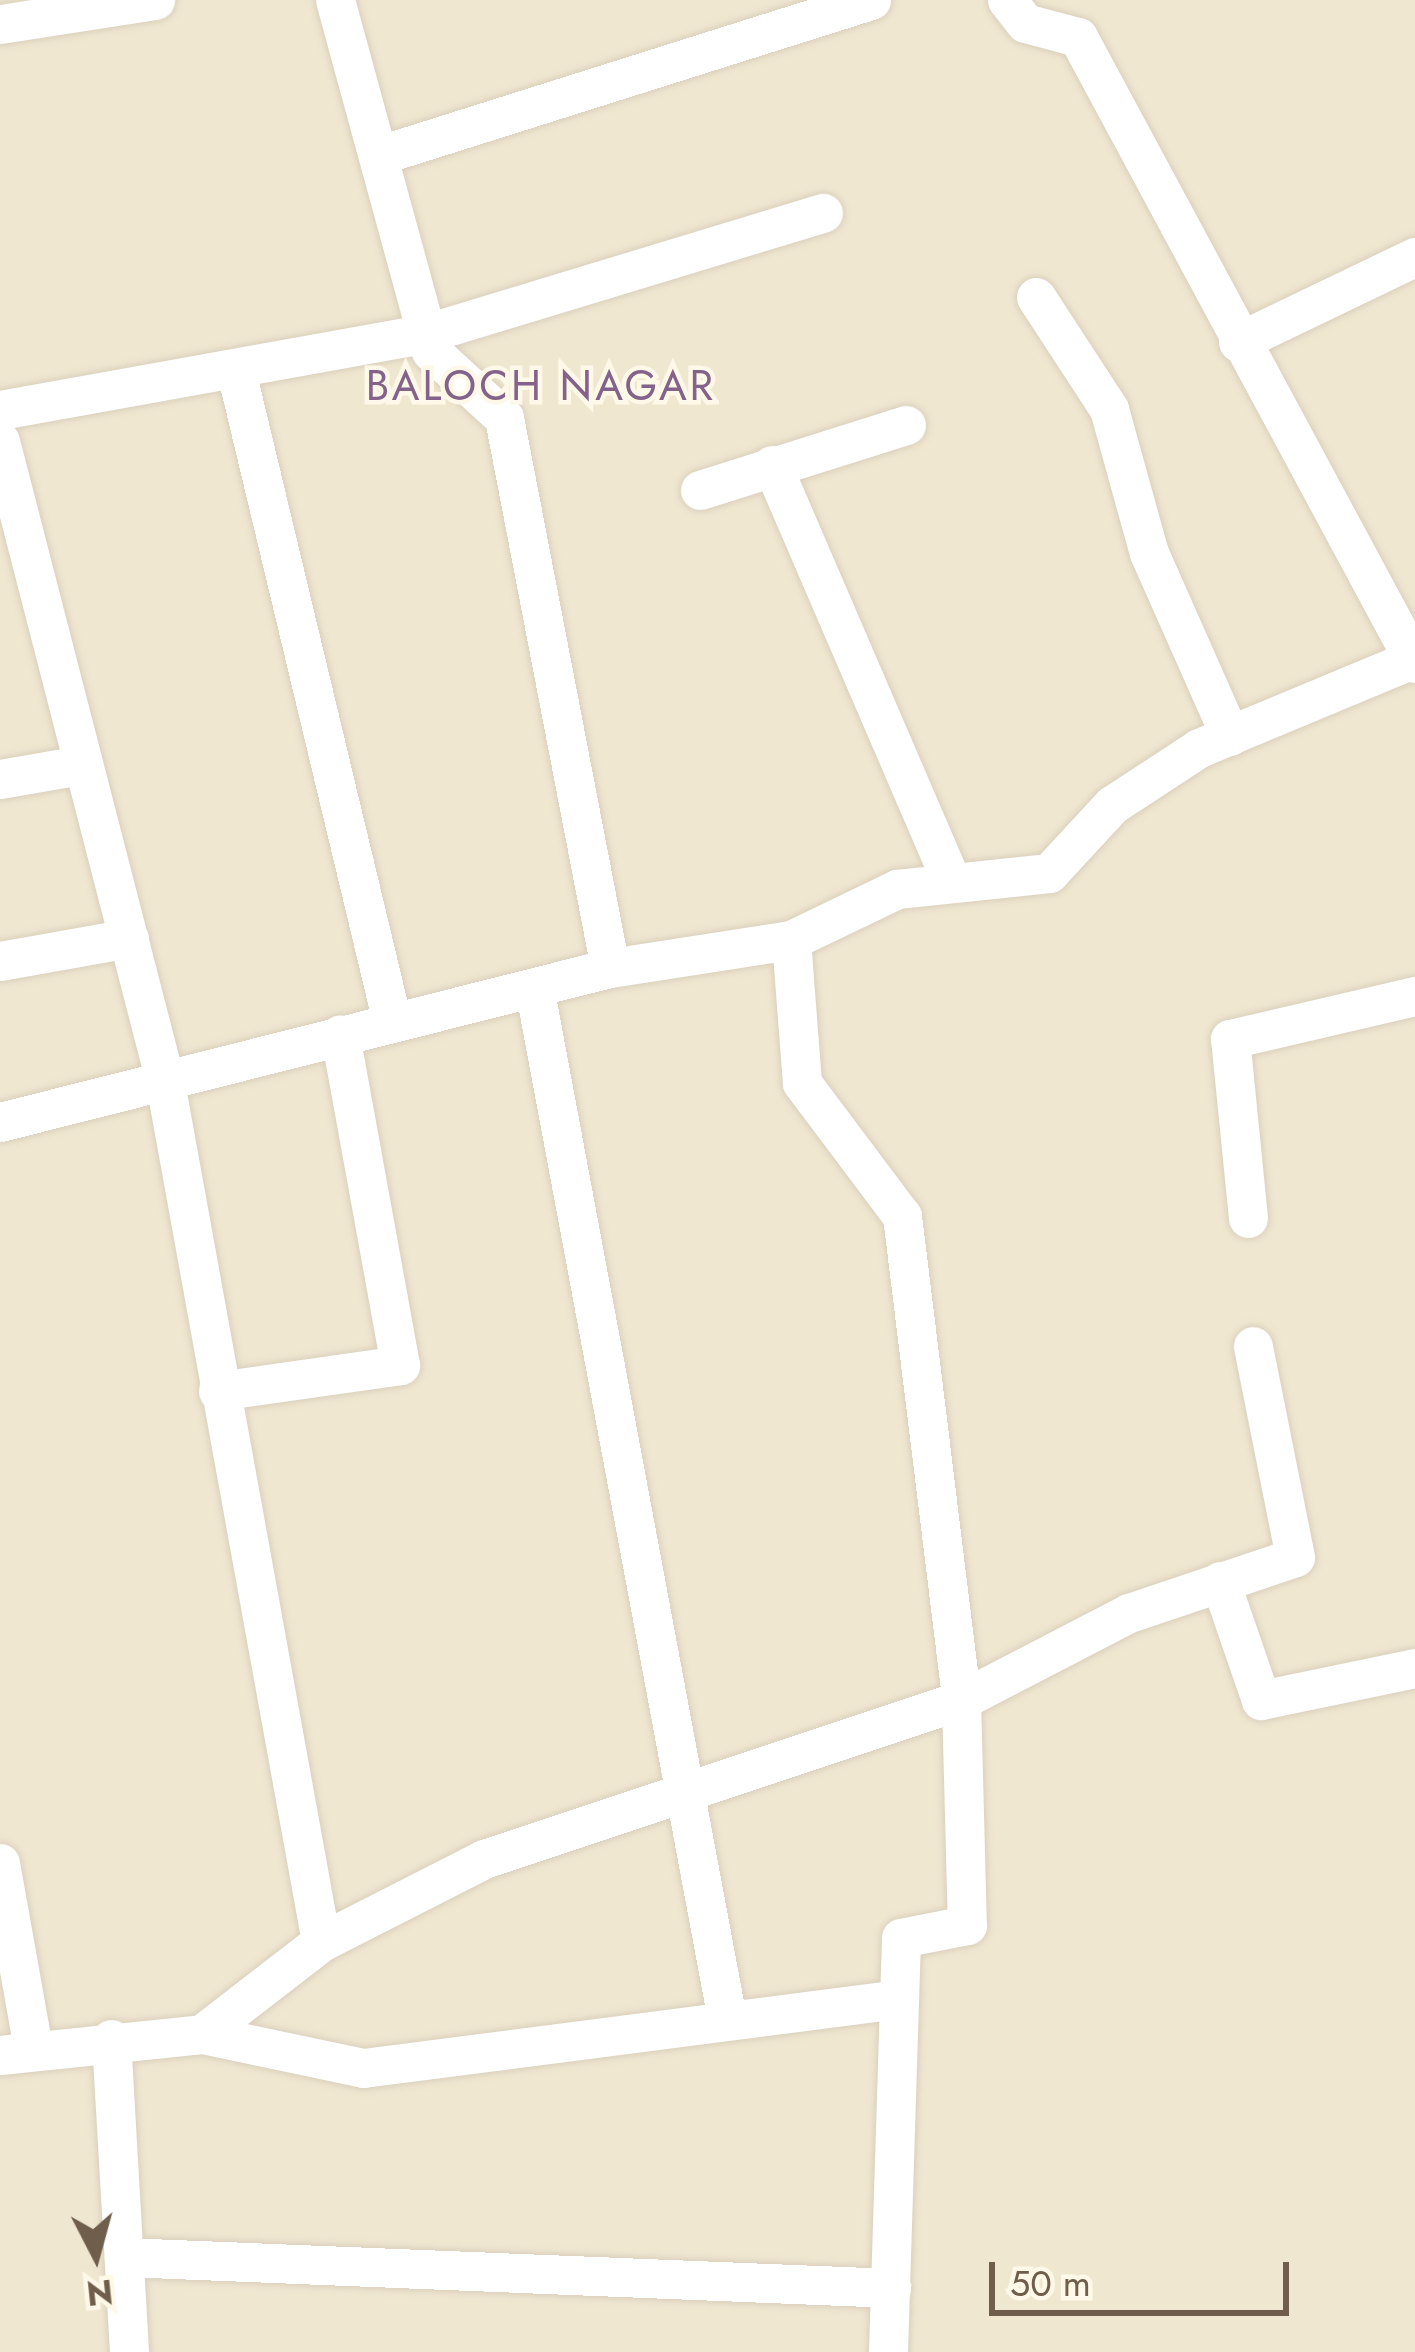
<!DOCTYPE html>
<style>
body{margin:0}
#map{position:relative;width:1415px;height:2352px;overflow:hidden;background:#f9f4e2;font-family:Jost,sans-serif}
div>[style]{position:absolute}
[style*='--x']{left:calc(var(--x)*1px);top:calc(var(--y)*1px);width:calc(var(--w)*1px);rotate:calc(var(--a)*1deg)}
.residential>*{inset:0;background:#f0e7d1;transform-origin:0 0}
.roads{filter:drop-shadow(0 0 3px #dad0bd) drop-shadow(0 0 3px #dad0bd)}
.minor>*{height:39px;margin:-19.5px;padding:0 19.5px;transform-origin:19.5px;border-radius:19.5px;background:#fff}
span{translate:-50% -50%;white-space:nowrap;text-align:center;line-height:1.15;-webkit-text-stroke:9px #fdf8e7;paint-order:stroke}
.quarter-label{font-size:42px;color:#84638b;letter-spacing:3px}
.north{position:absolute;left:36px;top:2196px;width:120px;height:120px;-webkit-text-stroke:9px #fdf8e7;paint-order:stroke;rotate:174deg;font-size:33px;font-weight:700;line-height:48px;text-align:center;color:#6e5e4b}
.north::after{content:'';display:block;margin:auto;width:42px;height:54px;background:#6e5e4b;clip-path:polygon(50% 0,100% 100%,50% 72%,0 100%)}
.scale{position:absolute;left:989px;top:2262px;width:300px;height:54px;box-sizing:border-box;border:6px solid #6e5e4b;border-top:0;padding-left:15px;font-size:36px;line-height:42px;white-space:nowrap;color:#6e5e4b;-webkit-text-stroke:9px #fdf8e7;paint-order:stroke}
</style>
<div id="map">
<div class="residential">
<i style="left:0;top:0;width:1415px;height:2352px"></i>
</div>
<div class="roads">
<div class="minor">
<i style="--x:335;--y:0;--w:364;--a:74.7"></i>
<i style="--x:431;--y:351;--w:99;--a:42.5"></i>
<i style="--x:504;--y:418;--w:560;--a:79.09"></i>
<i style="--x:1007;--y:0;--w:29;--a:52"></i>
<i style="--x:1025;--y:23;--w:55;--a:14.8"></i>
<i style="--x:1078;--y:37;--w:711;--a:61.7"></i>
<i style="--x:0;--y:24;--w:157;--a:-8.8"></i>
<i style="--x:380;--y:155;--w:515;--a:-17.52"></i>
<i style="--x:1036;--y:297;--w:134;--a:56.9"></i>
<i style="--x:1109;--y:409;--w:149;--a:74.5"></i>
<i style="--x:1149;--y:553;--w:200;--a:66.1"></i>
<i style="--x:1238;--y:342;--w:196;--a:-25.7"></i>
<i style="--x:236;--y:371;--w:669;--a:76.52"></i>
<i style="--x:0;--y:410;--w:431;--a:-10.2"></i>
<i style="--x:424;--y:334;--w:417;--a:-16.9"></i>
<i style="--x:0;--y:441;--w:657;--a:75.54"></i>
<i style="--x:164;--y:1077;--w:879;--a:79.71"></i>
<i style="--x:772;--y:465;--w:454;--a:66.7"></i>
<i style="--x:700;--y:490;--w:216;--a:-17.5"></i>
<i style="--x:0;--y:779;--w:82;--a:-9.8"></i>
<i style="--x:791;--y:940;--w:143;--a:85.6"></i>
<i style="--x:802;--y:1083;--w:166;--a:53.1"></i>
<i style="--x:902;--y:1216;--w:488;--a:83"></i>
<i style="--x:961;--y:1700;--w:225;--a:88.5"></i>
<i style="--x:967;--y:1925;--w:67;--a:168.9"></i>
<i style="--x:901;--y:1938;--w:414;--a:91.8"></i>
<i style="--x:0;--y:961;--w:131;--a:-10.1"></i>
<i style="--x:535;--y:992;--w:1045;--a:79.41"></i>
<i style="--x:0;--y:1122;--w:629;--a:-14.17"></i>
<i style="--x:610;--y:968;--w:183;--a:-8.8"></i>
<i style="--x:791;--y:940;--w:118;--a:-25.7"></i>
<i style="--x:897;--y:889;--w:153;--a:-6"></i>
<i style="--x:1049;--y:873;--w:93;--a:-47.2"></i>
<i style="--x:1112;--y:805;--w:104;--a:-33.2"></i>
<i style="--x:1199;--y:748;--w:232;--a:-22.6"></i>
<i style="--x:1248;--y:1218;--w:180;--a:-95.7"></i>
<i style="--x:1230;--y:1039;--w:190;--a:-13.1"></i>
<i style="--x:218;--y:1391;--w:184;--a:-8.1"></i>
<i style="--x:400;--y:1365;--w:336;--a:-100.3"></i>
<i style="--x:1220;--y:1581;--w:126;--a:71"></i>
<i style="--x:1261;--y:1700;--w:157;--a:-11.7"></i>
<i style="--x:0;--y:1863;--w:189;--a:79.9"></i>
<i style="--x:202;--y:2034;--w:150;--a:-37.7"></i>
<i style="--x:321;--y:1942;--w:183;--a:-27"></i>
<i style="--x:484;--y:1859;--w:503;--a:-18.43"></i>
<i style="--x:961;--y:1700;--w:189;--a:-27.4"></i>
<i style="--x:1129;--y:1613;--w:175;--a:-18.6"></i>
<i style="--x:1295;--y:1557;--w:215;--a:-101.3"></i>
<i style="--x:111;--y:2039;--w:314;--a:86.7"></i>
<i style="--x:0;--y:2055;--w:203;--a:-5.9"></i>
<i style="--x:202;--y:2034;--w:165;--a:11.9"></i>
<i style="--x:363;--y:2068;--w:540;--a:-7.34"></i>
<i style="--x:124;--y:2257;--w:768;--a:2.31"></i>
</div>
</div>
<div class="quarter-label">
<span style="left:541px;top:386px">BALOCH NAGAR</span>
</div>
<div class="north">N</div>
<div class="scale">50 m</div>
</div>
